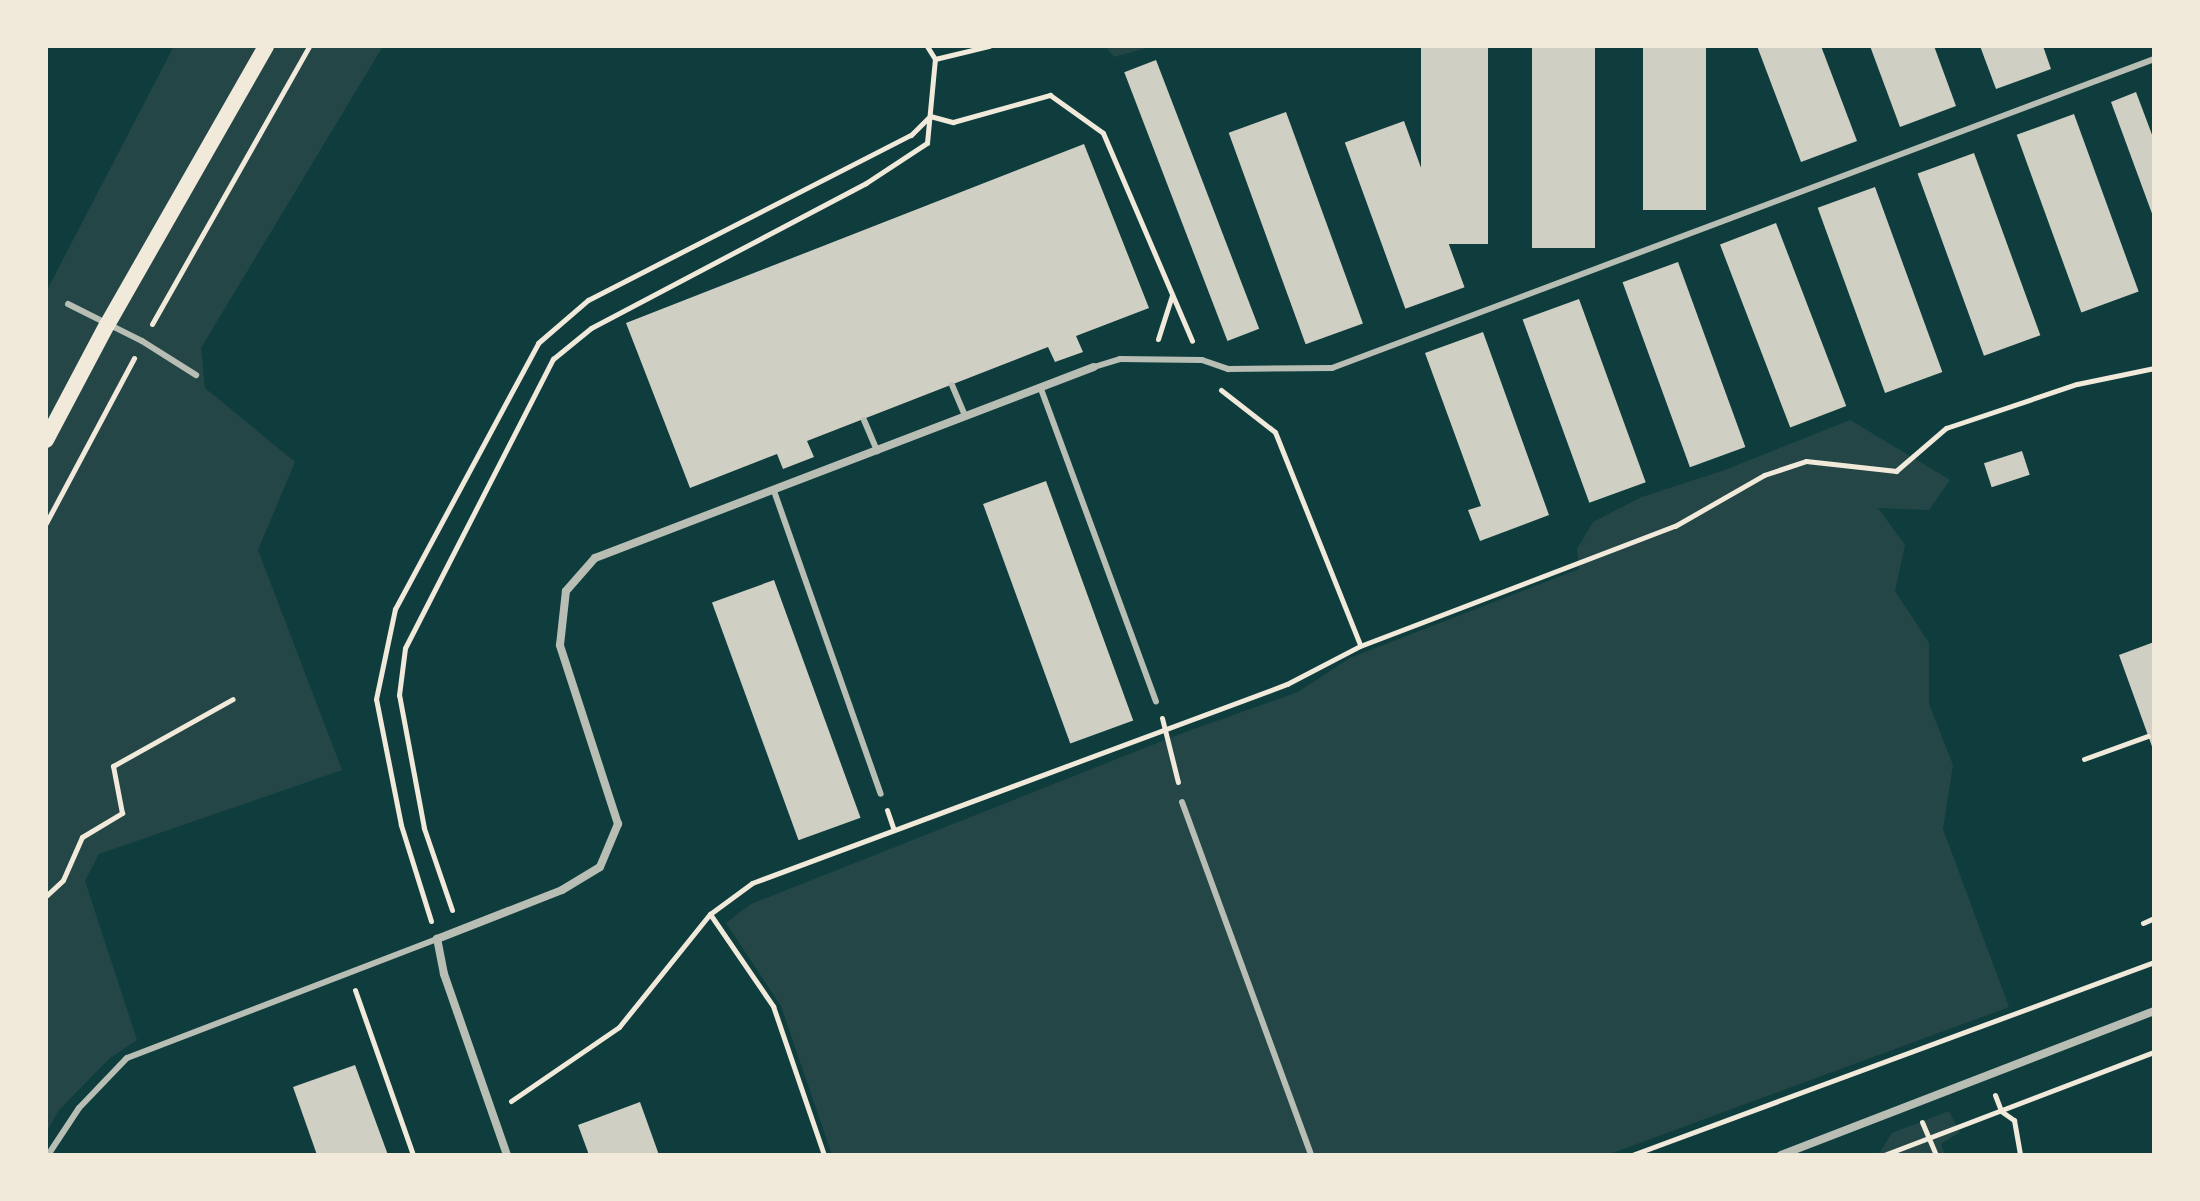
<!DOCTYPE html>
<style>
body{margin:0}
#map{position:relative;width:2200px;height:1201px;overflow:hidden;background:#0f3d3e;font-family:"Sofia Sans Condensed",sans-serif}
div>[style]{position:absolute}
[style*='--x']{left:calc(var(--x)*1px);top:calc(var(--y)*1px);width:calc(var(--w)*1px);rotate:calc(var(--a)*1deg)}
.green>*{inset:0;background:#244646}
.building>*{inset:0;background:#cfcfc3;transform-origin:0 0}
.path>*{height:5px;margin:-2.5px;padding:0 2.5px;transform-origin:2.5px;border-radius:2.5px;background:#f1e9da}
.service>*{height:6px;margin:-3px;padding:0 3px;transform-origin:3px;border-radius:3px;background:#b8beb3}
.minor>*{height:8px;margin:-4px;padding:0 4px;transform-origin:4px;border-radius:4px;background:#b8beb3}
.secondary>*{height:16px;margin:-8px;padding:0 8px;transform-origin:8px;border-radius:8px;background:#f1e9da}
span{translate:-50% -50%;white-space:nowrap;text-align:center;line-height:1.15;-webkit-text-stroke:6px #f1e9da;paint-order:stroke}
.frame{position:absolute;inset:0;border:48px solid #f1e9da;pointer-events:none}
</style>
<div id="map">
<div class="green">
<i style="clip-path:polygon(174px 46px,383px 46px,201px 348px,205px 388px,295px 462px,258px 550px,342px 770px,99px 854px,85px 881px,137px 1040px,110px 1058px,59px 1110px,46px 1133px,46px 292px)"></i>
<i style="clip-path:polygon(1105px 46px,1153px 46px,1114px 57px)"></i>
<i style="clip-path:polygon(1850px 420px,1950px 480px,1929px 510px,1878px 508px,1905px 545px,1895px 591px,1929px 643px,1929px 704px,1953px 765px,1943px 829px,2009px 1007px,1607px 1155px,832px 1155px,781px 1006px,726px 923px,751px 904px,1180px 734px,1298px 692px,1350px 658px,1579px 569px,1577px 549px,1593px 522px,1642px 497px,1725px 470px)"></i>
<i style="clip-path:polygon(1949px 1111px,1960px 1132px,1941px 1144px,1945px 1155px,1878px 1155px,1892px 1133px)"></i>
</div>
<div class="building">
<i style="left:1421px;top:46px;width:67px;height:198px"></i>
<i style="left:1532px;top:46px;width:63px;height:202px"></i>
<i style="left:1643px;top:46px;width:63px;height:164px"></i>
<i style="clip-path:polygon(1757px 46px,1821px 46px,1857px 141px,1801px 162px)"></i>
<i style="clip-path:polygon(1870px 46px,1934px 46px,1956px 106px,1900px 127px)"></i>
<i style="clip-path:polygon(1980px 46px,2043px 46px,2051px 69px,1996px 89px)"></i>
<i style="left:1156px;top:60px;width:288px;height:34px;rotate:69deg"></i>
<i style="clip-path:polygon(2136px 92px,2154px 140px,2154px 219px,2111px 102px)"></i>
<i style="left:1286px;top:112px;width:225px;height:61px;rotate:70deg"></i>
<i style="left:2074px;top:114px;width:189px;height:61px;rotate:70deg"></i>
<i style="left:1404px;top:121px;width:177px;height:63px;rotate:70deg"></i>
<i style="clip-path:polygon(1084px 144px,1149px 308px,1076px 336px,1083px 352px,1055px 362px,1048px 347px,807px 441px,814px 457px,783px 469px,777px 454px,690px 488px,626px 323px)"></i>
<i style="left:1974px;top:153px;width:194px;height:60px;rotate:70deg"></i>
<i style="left:1875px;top:187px;width:197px;height:61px;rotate:70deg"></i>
<i style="left:1776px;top:223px;width:196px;height:60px;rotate:69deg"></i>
<i style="left:1678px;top:262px;width:197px;height:59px;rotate:70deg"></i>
<i style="left:1579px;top:299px;width:195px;height:60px;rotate:70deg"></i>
<i style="clip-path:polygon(1483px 332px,1549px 515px,1480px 541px,1468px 510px,1481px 506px,1425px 353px)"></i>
<i style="left:2022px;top:451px;width:25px;height:40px;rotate:72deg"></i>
<i style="left:1046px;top:481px;width:255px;height:67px;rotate:70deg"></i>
<i style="left:774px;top:580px;width:253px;height:66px;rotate:70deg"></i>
<i style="clip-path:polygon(2154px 642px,2154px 752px,2119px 655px)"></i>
<i style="clip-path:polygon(355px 1065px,388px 1155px,317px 1155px,293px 1087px)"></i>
<i style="clip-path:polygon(640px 1102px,659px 1155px,589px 1155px,578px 1125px)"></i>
</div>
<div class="path">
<i style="--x:935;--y:59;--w:56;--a:-13.5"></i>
<i style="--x:930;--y:116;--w:24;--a:15"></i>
<i style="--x:953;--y:122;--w:101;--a:-15.6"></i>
<i style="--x:1050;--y:95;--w:65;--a:35.6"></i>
<i style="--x:1103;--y:133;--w:226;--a:66.8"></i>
<i style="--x:152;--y:324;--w:319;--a:-60.5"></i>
<i style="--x:1158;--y:339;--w:46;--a:-72.3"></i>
<i style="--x:1221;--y:390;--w:68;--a:37.9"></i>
<i style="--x:1275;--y:432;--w:229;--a:68.2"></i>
<i style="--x:46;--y:523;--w:187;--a:-61.9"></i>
<i style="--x:1162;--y:718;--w:66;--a:76"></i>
<i style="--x:2084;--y:759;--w:68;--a:-19.8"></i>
<i style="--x:887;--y:810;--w:21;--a:71"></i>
<i style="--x:46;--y:896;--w:23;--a:-43"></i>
<i style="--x:63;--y:880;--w:47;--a:-66.2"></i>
<i style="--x:82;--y:837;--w:47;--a:-31"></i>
<i style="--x:122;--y:813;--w:48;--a:-100.8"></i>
<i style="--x:113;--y:766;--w:137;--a:-29.2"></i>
<i style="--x:452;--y:910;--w:87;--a:-108.9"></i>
<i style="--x:424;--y:828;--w:135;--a:-100.6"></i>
<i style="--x:399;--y:695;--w:47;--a:-82.7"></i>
<i style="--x:405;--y:648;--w:325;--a:-62.9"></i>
<i style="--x:553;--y:359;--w:49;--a:-39.2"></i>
<i style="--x:591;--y:328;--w:311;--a:-27.8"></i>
<i style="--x:866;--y:183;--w:73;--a:-33.3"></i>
<i style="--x:927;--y:143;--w:84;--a:-84.6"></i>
<i style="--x:935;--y:59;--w:15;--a:-122"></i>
<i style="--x:710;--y:914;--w:112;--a:55.6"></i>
<i style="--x:773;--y:1006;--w:157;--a:71.1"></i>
<i style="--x:431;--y:921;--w:101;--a:-107.4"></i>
<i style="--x:401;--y:825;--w:128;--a:-101.2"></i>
<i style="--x:376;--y:699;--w:92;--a:-78.1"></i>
<i style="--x:395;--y:609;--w:302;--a:-61.7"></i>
<i style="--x:538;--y:343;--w:66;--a:-40.7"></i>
<i style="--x:588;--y:300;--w:363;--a:-27.1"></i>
<i style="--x:911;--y:135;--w:27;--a:-45"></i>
<i style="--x:2143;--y:923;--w:12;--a:-24"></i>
<i style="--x:355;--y:990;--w:175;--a:70.6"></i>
<i style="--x:1995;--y:1095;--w:17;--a:69"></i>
<i style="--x:2001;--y:1111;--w:16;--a:35"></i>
<i style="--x:2014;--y:1120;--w:36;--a:80"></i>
<i style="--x:511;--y:1101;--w:131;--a:-34.4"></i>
<i style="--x:619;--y:1027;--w:145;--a:-51.2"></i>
<i style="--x:710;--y:914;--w:52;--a:-36.4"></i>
<i style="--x:752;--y:883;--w:571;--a:-20.4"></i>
<i style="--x:1287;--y:684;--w:82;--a:-27.5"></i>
<i style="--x:1360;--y:646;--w:337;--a:-20.9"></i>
<i style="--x:1675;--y:526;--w:103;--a:-29.8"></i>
<i style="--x:1764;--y:475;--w:44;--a:-18.4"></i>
<i style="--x:1806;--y:461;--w:91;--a:6.3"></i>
<i style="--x:1896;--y:471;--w:66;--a:-40.7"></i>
<i style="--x:1946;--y:428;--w:138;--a:-18.6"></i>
<i style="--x:2077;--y:384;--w:79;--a:-11.7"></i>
<i style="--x:1922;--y:1122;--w:36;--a:67"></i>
<i style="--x:1632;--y:1155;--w:557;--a:-20.29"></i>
<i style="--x:1884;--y:1155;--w:289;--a:-20.9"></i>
</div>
<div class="service">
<i style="--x:68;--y:304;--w:83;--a:26.6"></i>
<i style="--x:142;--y:341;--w:64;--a:32.2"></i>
<i style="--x:1094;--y:367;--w:27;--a:-17"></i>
<i style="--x:1120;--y:359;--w:82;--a:0.7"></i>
<i style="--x:1202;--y:360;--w:28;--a:19"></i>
<i style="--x:1228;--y:369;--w:104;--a:-0.6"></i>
<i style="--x:1332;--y:368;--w:878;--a:-20.6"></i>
<i style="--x:952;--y:385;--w:33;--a:67"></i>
<i style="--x:1041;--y:389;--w:333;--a:69.8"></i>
<i style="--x:864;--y:420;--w:34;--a:67"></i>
<i style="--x:774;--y:491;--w:321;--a:70.6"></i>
<i style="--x:1182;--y:802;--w:376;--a:69.9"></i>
<i style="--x:48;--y:1155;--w:56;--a:-56.6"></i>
<i style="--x:79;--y:1108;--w:69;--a:-46.2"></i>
<i style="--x:127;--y:1058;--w:332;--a:-21"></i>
</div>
<div class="minor">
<i style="--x:507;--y:1155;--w:192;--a:-109.2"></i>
<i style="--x:444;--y:974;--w:36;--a:-101"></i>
<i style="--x:437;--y:939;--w:134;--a:-21.4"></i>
<i style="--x:562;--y:890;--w:44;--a:-31.2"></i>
<i style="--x:600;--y:867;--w:47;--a:-67.3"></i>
<i style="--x:618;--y:824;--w:188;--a:-108"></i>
<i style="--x:560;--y:645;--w:54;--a:-83.7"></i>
<i style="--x:566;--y:591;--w:44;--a:-48.7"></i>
<i style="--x:595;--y:558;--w:534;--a:-20.95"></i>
<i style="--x:1781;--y:1155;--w:400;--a:-21.1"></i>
</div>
<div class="secondary">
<i style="--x:46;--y:440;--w:130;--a:-62.1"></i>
<i style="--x:107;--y:325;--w:321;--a:-60.3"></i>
</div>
<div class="frame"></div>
</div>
